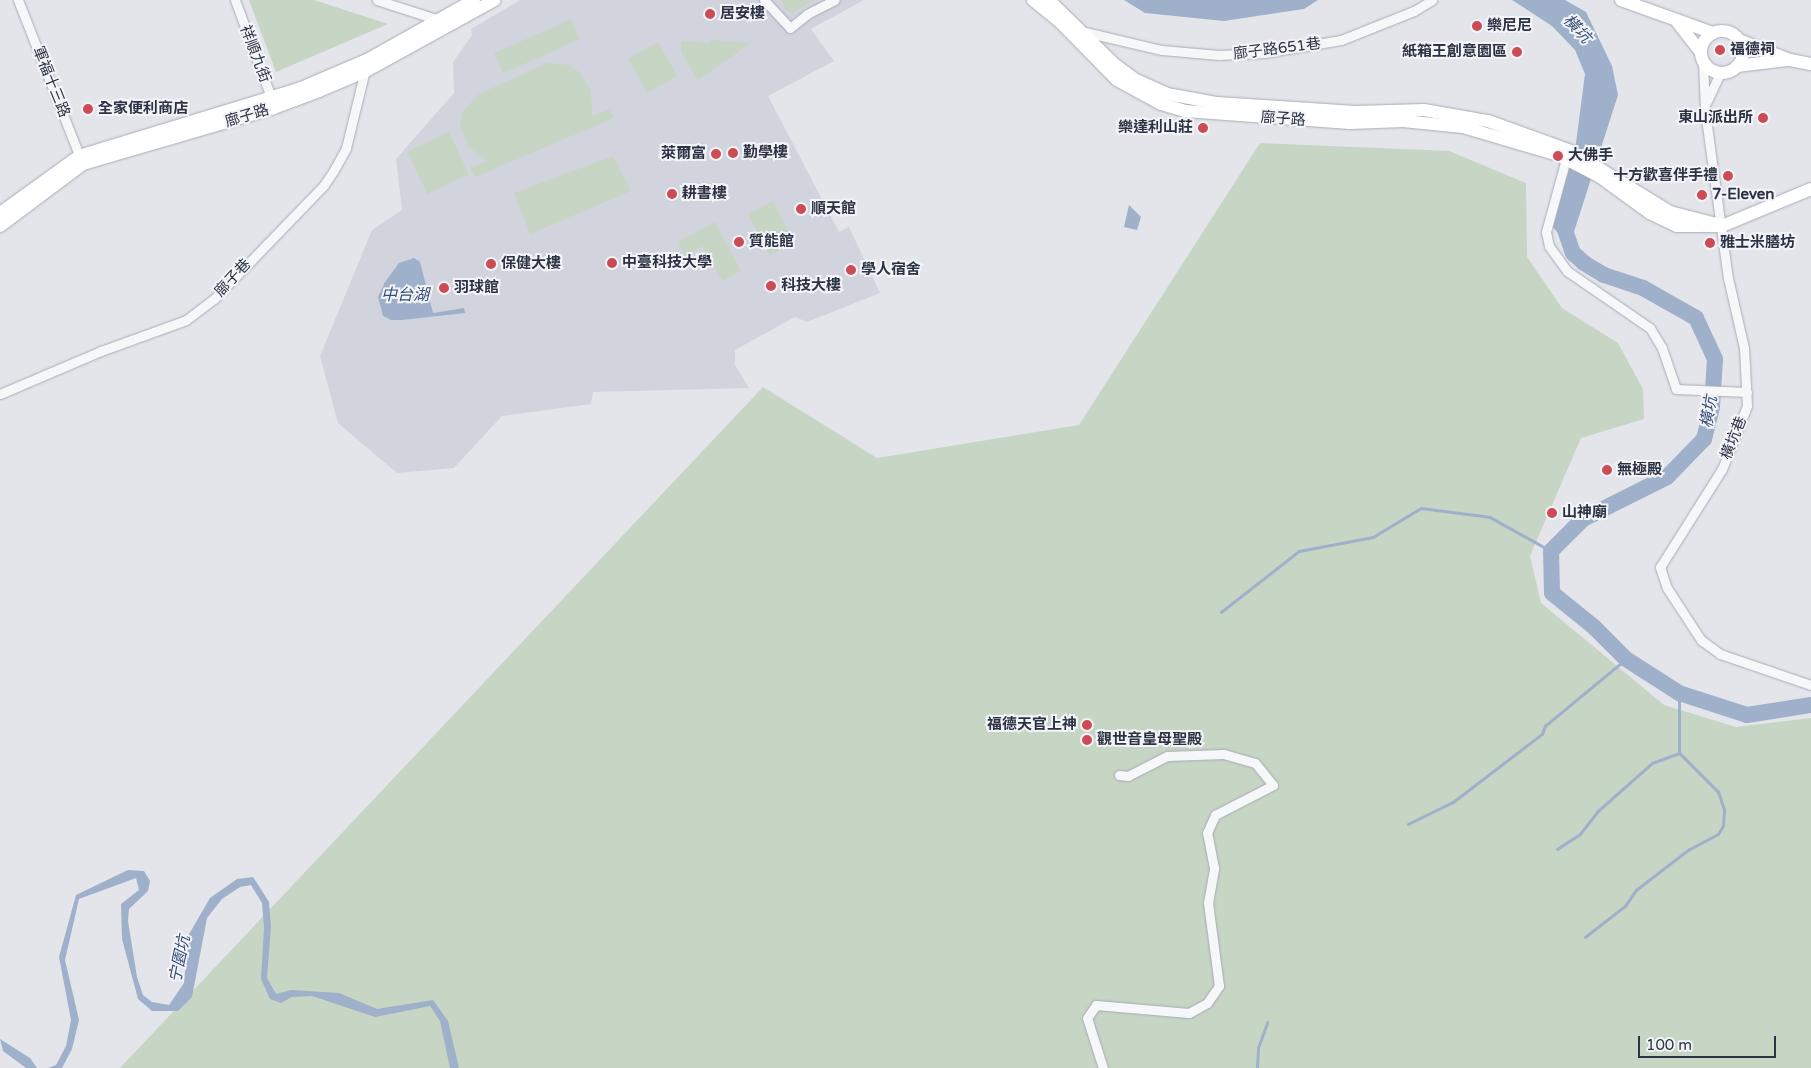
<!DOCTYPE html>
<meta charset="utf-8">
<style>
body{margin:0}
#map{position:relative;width:1811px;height:1068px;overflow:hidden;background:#e3e5eb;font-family:"Varela Round","Noto Sans TC",sans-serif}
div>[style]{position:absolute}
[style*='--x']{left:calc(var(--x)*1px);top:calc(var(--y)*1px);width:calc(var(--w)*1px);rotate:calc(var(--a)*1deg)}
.built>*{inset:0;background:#d1d4dd}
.green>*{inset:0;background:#c7d5c4;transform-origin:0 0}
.water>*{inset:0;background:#9fb0ca}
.stream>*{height:2.5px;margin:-1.25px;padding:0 1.25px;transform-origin:1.25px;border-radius:1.25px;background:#9fb0ca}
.river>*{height:16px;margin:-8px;padding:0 8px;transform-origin:8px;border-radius:8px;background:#9fb0ca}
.roads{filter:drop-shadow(0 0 1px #a8acb5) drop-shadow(0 0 1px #a8acb5)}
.street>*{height:9px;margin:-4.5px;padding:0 4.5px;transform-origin:4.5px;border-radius:4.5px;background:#f6f7f9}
.secondary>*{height:12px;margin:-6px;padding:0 6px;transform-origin:6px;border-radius:6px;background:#fff}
.secondary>.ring{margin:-6px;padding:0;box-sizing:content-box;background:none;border:12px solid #fff;border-radius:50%}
.dots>*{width:14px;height:14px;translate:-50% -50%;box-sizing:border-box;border:2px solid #f3f4f8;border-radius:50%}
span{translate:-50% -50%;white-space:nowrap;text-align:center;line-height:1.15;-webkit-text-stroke:4px #f3f4f8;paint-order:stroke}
.poi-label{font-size:15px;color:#2b3243;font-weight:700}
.left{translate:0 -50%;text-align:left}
.right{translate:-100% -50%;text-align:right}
.street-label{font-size:15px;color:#2b3243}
.water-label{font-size:16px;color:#354d76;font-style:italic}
.scale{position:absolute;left:1638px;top:1036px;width:138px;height:22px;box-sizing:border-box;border:2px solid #2b3243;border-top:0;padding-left:6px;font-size:15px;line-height:18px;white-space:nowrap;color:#2b3243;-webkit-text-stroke:4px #f3f4f8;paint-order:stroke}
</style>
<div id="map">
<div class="built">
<i style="clip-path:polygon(520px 0,864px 0,811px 29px,834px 61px,768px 96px,839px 232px,849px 227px,880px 293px,807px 322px,795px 317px,735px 350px,735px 365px,749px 388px,593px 392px,591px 404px,502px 416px,454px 468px,397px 473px,338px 423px,320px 356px,372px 230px,402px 210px,396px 159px,454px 93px,453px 62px,472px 35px,471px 29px)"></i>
</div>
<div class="green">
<i style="clip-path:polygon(249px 0,314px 0,388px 24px,276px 72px)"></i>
<i style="clip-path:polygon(782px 0,815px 0,792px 13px,784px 9px)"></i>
<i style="left:571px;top:19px;width:22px;height:84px;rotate:66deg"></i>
<i style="clip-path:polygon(711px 40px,751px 43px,698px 80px,681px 52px,681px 41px,710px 43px)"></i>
<i style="left:658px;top:42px;width:39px;height:34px;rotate:61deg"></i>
<i style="clip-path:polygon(547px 63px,569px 65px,579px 72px,591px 90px,592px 116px,610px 109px,614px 118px,475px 177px,470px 168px,487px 161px,468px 146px,460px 125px,463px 111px,479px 94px)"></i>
<i style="left:449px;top:132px;width:47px;height:46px;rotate:65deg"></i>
<i style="clip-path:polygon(1260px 143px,1449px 151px,1526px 183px,1527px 257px,1562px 308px,1618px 343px,1643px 389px,1644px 419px,1581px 438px,1530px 556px,1541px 603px,1664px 705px,1736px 727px,1811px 718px,1811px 1068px,120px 1068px,763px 387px,877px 458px,1079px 425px)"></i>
<i style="clip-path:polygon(613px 156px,631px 191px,530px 234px,514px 193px)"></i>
<i style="left:773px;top:201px;width:47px;height:28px;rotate:63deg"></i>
<i style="clip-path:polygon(715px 222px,741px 271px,722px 281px,703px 246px,685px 256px,678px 242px)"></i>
</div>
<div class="water">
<i style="clip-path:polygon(1124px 0,1318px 0,1304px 9px,1224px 21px,1145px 13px)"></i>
<i style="clip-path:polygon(1512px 0,1565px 0,1586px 12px,1612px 66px,1618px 95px,1572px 238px,1573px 253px,1553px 227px,1576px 143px,1585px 74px,1575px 50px,1552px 26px)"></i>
<i style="clip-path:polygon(1129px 205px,1141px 217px,1137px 230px,1124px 227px)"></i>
<i style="clip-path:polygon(414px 258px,420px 262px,433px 313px,464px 308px,465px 313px,402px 320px,391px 320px,383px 316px,378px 297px,385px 282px,399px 263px)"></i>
<i style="clip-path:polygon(128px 870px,144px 871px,150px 881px,148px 891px,129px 909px,128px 921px,137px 977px,143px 995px,152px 1002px,169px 1005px,184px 983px,188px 936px,210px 898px,237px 879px,253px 877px,269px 902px,271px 927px,267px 978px,276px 994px,291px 990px,339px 993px,377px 1009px,433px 1000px,448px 1021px,459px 1068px,450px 1068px,440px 1021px,430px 1006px,375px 1017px,312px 996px,292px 997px,281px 1003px,270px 999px,261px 979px,264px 928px,262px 903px,251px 885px,240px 887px,222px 899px,207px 918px,192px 997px,178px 1011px,152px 1011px,138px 999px,122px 939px,121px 904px,139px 890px,136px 878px,79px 899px,65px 960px,79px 1020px,72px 1049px,62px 1068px,48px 1068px,56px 1065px,66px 1046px,71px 1020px,59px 957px,76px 895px)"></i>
<i style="clip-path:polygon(0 1039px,30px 1058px,37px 1068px,26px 1068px,3px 1051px)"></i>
</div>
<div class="stream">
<i style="--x:1221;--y:612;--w:99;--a:-38"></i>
<i style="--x:1299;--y:551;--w:75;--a:-10.7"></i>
<i style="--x:1373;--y:537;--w:56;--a:-31.1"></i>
<i style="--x:1421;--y:508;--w:70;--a:7.4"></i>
<i style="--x:1490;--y:517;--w:70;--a:29.1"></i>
<i style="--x:1408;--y:824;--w:50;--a:-26.1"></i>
<i style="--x:1453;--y:802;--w:112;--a:-37.4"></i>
<i style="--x:1542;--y:734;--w:9;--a:-69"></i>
<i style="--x:1545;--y:726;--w:105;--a:-39.6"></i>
<i style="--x:1557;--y:849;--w:27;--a:-33"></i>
<i style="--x:1580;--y:834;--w:29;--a:-52"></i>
<i style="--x:1598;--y:811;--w:72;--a:-41.6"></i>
<i style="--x:1652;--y:763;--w:29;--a:-20"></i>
<i style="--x:1679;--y:753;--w:60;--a:-90"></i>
<i style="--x:1585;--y:937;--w:51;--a:-37.8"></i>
<i style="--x:1625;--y:906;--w:19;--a:-55"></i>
<i style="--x:1636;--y:890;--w:66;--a:-37.6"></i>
<i style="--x:1688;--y:850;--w:34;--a:-28"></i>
<i style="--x:1718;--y:834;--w:9;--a:-58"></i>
<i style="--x:1723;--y:826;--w:16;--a:-86"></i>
<i style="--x:1724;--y:810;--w:19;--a:-108"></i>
<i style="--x:1718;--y:792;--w:55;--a:-135"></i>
<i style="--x:1257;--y:1068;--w:20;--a:-87"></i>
<i style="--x:1258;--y:1048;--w:27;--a:-70"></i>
</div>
<div class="river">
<i style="--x:1566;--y:233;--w:21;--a:71"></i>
<i style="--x:1573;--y:253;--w:15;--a:42"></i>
<i style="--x:1584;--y:263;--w:23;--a:31"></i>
<i style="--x:1604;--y:275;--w:41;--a:18.4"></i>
<i style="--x:1643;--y:288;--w:61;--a:29.5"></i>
<i style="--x:1696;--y:318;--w:45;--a:65.1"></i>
<i style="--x:1715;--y:359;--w:48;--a:93.6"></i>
<i style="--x:1712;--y:407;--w:33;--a:104"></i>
<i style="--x:1704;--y:439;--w:53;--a:134.2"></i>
<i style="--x:1667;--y:477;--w:94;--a:153.4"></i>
<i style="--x:1583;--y:519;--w:45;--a:135"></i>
<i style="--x:1551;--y:551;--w:42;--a:88.6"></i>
<i style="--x:1552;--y:593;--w:54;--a:39"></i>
<i style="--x:1594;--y:627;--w:45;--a:45"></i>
<i style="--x:1626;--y:659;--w:63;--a:32.7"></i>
<i style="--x:1679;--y:693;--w:71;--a:17.9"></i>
<i style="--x:1747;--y:715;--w:65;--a:-8.9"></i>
</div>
<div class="roads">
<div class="street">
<i style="--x:18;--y:0;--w:172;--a:68.5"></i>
<i style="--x:235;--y:0;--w:110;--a:69.7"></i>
<i style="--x:377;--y:0;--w:65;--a:17.9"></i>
<i style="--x:764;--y:0;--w:38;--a:47"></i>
<i style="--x:790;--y:28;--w:22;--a:-39"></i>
<i style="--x:807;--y:14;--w:31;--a:-27"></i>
<i style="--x:1085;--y:32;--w:79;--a:13.2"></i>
<i style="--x:1162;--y:50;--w:57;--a:5"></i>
<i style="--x:1219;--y:55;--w:45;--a:-2.5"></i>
<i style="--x:1264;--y:53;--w:78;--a:-9.6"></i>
<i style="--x:1341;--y:40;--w:79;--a:-21.7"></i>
<i style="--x:1414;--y:11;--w:21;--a:-31"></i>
<i style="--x:1703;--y:61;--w:50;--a:87.7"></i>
<i style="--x:1705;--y:111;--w:169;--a:82.2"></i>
<i style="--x:1728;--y:278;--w:72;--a:77.1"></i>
<i style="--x:1744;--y:348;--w:58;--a:87"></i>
<i style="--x:1747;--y:406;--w:68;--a:111.6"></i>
<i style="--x:1722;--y:469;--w:116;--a:122.3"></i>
<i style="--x:1660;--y:567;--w:22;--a:72"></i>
<i style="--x:1667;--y:588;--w:62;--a:56.8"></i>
<i style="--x:1701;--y:640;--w:24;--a:36"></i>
<i style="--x:1720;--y:654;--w:96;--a:18.8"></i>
<i style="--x:1707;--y:101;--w:31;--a:-65"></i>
<i style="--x:1567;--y:155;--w:80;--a:105.3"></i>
<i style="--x:1546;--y:232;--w:14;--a:78"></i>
<i style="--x:1549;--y:246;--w:31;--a:54"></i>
<i style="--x:1567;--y:271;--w:101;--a:34.5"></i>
<i style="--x:1650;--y:328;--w:23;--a:59"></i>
<i style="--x:1662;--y:348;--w:43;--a:71.1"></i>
<i style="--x:1676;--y:389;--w:71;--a:2.4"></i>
<i style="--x:0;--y:394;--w:110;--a:-23.1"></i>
<i style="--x:101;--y:351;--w:90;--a:-20"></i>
<i style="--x:186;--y:320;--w:35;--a:-37"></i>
<i style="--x:214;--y:299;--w:158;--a:-46"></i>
<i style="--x:324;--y:185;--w:18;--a:-56"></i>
<i style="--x:334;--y:170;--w:25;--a:-61"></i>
<i style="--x:346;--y:148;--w:80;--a:-76.3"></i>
<i style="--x:1103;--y:1068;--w:52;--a:-107.7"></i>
<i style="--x:1087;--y:1018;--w:16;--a:-55"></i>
<i style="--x:1096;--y:1005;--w:93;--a:4.9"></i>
<i style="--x:1189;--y:1013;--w:21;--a:-29"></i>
<i style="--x:1207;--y:1003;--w:21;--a:-55"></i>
<i style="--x:1219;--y:986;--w:84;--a:-97.5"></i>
<i style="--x:1208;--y:903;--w:36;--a:-80"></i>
<i style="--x:1214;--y:868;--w:36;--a:-101"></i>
<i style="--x:1207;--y:833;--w:20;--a:-66"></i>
<i style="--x:1215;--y:815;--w:65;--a:-27.3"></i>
<i style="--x:1273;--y:785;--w:28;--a:-129"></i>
<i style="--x:1255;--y:763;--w:32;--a:-164"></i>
<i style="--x:1224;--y:754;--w:57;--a:178"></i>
<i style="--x:1167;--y:756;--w:44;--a:152.9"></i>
<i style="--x:1128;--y:776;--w:9;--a:-174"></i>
</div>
<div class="secondary">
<i style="--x:1033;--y:0;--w:35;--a:39"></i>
<i style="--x:1060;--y:22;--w:81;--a:45.5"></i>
<i style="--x:1117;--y:80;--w:50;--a:28.6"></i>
<i style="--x:1161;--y:104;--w:25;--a:16"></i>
<i style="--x:1185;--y:111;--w:165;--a:4.2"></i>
<i style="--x:1350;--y:123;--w:53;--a:-2.2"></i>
<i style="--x:1403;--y:121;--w:60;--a:5.7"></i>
<i style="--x:1463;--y:127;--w:99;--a:16.4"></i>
<i style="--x:1558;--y:155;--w:47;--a:27.6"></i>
<i style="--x:1600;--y:177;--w:62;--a:35.8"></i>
<i style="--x:1650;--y:213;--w:30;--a:26"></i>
<i style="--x:1677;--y:226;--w:45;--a:0"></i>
<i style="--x:1722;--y:226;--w:96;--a:-22.6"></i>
<i style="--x:1049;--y:0;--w:90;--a:44.5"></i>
<i style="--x:1113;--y:63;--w:26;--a:37"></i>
<i style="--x:1134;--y:79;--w:36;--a:24"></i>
<i style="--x:1167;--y:94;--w:51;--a:10.2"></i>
<i style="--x:1217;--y:103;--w:139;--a:3.7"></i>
<i style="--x:1356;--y:112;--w:68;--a:-1.7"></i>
<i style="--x:1424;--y:110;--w:65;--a:9.8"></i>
<i style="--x:1488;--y:121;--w:88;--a:19.9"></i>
<i style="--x:1571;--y:151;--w:116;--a:31.6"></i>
<i style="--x:1670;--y:212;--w:52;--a:14.6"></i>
<i style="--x:1621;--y:0;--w:98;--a:19.7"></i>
<i style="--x:1678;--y:23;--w:37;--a:52"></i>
<i class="ring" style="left:1701px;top:31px;width:30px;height:30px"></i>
<i style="--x:1739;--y:40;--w:55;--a:21.4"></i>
<i style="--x:1790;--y:60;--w:21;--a:11"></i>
<i style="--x:1737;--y:66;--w:50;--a:-6.8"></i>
<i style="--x:0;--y:213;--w:97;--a:-35.8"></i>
<i style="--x:79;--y:156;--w:232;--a:-17"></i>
<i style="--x:301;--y:88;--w:72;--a:-23"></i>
<i style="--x:367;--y:60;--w:123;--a:-29.3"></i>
<i style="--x:0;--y:226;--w:104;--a:-36.8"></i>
<i style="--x:83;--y:164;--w:199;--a:-16.3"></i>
<i style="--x:274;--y:108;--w:48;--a:-20.7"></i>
<i style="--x:319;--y:91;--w:49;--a:-22.9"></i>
<i style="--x:364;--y:72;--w:149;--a:-28.8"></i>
</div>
</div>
<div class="dots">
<i style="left:710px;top:14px;background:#cd4b54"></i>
<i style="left:1477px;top:26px;background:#cd4b54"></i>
<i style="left:1720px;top:50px;background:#cd4b54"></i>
<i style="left:1517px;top:52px;background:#cd4b54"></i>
<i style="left:88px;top:109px;background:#cd4b54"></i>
<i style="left:1763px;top:118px;background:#cd4b54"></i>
<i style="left:1203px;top:128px;background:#cd4b54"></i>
<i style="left:733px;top:153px;background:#cd4b54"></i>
<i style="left:716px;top:154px;background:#cd4b54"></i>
<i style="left:1558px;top:156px;background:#cd4b54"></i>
<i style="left:1728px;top:176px;background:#cd4b54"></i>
<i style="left:672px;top:194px;background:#cd4b54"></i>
<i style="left:1702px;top:195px;background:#cd4b54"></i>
<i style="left:801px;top:209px;background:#cd4b54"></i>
<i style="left:739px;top:242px;background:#cd4b54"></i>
<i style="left:1710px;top:243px;background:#cd4b54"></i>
<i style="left:612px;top:263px;background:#cd4b54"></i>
<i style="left:491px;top:264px;background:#cd4b54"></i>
<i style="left:851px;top:270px;background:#cd4b54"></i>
<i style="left:771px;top:286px;background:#cd4b54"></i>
<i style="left:444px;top:288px;background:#cd4b54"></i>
<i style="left:1607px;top:470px;background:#cd4b54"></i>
<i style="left:1552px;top:513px;background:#cd4b54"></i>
<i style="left:1087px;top:725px;background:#cd4b54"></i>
<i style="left:1087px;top:740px;background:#cd4b54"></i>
</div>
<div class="poi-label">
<span class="left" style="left:720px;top:14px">居安樓</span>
<span class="left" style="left:1487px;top:26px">樂尼尼</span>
<span class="left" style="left:1730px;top:50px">福德祠</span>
<span class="right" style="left:1507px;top:52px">紙箱王創意園區</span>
<span class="left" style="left:98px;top:109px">全家便利商店</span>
<span class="right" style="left:1753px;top:118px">東山派出所</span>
<span class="right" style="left:1193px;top:128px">樂達利山莊</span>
<span class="left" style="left:743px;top:153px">勤學樓</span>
<span class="right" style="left:706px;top:154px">萊爾富</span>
<span class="left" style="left:1568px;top:156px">大佛手</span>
<span class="right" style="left:1718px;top:176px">十方歡喜伴手禮</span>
<span class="left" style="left:682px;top:194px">耕書樓</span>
<span class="left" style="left:1712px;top:195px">7-Eleven</span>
<span class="left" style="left:811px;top:209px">順天館</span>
<span class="left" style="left:749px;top:242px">質能館</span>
<span class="left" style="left:1720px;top:243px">雅士米膳坊</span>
<span class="left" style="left:622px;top:263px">中臺科技大學</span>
<span class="left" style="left:501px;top:264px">保健大樓</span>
<span class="left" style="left:861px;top:270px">學人宿舍</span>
<span class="left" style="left:781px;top:286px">科技大樓</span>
<span class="left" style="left:454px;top:288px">羽球館</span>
<span class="left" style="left:1617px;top:470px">無極殿</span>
<span class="left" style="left:1562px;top:513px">山神廟</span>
<span class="right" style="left:1077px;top:725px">福德天官上神</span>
<span class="left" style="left:1097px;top:740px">觀世音皇母聖殿</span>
</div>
<div class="street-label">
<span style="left:1277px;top:49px;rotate:-7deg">廍子路651巷</span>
<span style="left:255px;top:54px;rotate:69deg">祥順九街</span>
<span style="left:51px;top:82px;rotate:68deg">軍福十三路</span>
<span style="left:247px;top:116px;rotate:-17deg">廍子路</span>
<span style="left:1283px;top:119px;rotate:4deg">廍子路</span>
<span style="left:233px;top:278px;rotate:-47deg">廍子巷</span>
<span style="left:1734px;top:438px;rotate:-68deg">橫坑巷</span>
</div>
<div class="water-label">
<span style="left:1577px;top:29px;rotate:47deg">橫坑</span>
<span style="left:405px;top:295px">中台湖</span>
<span style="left:1709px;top:412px;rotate:-80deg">橫坑</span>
<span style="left:180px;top:959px;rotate:-78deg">宁園坑</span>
</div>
<div class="scale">100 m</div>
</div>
